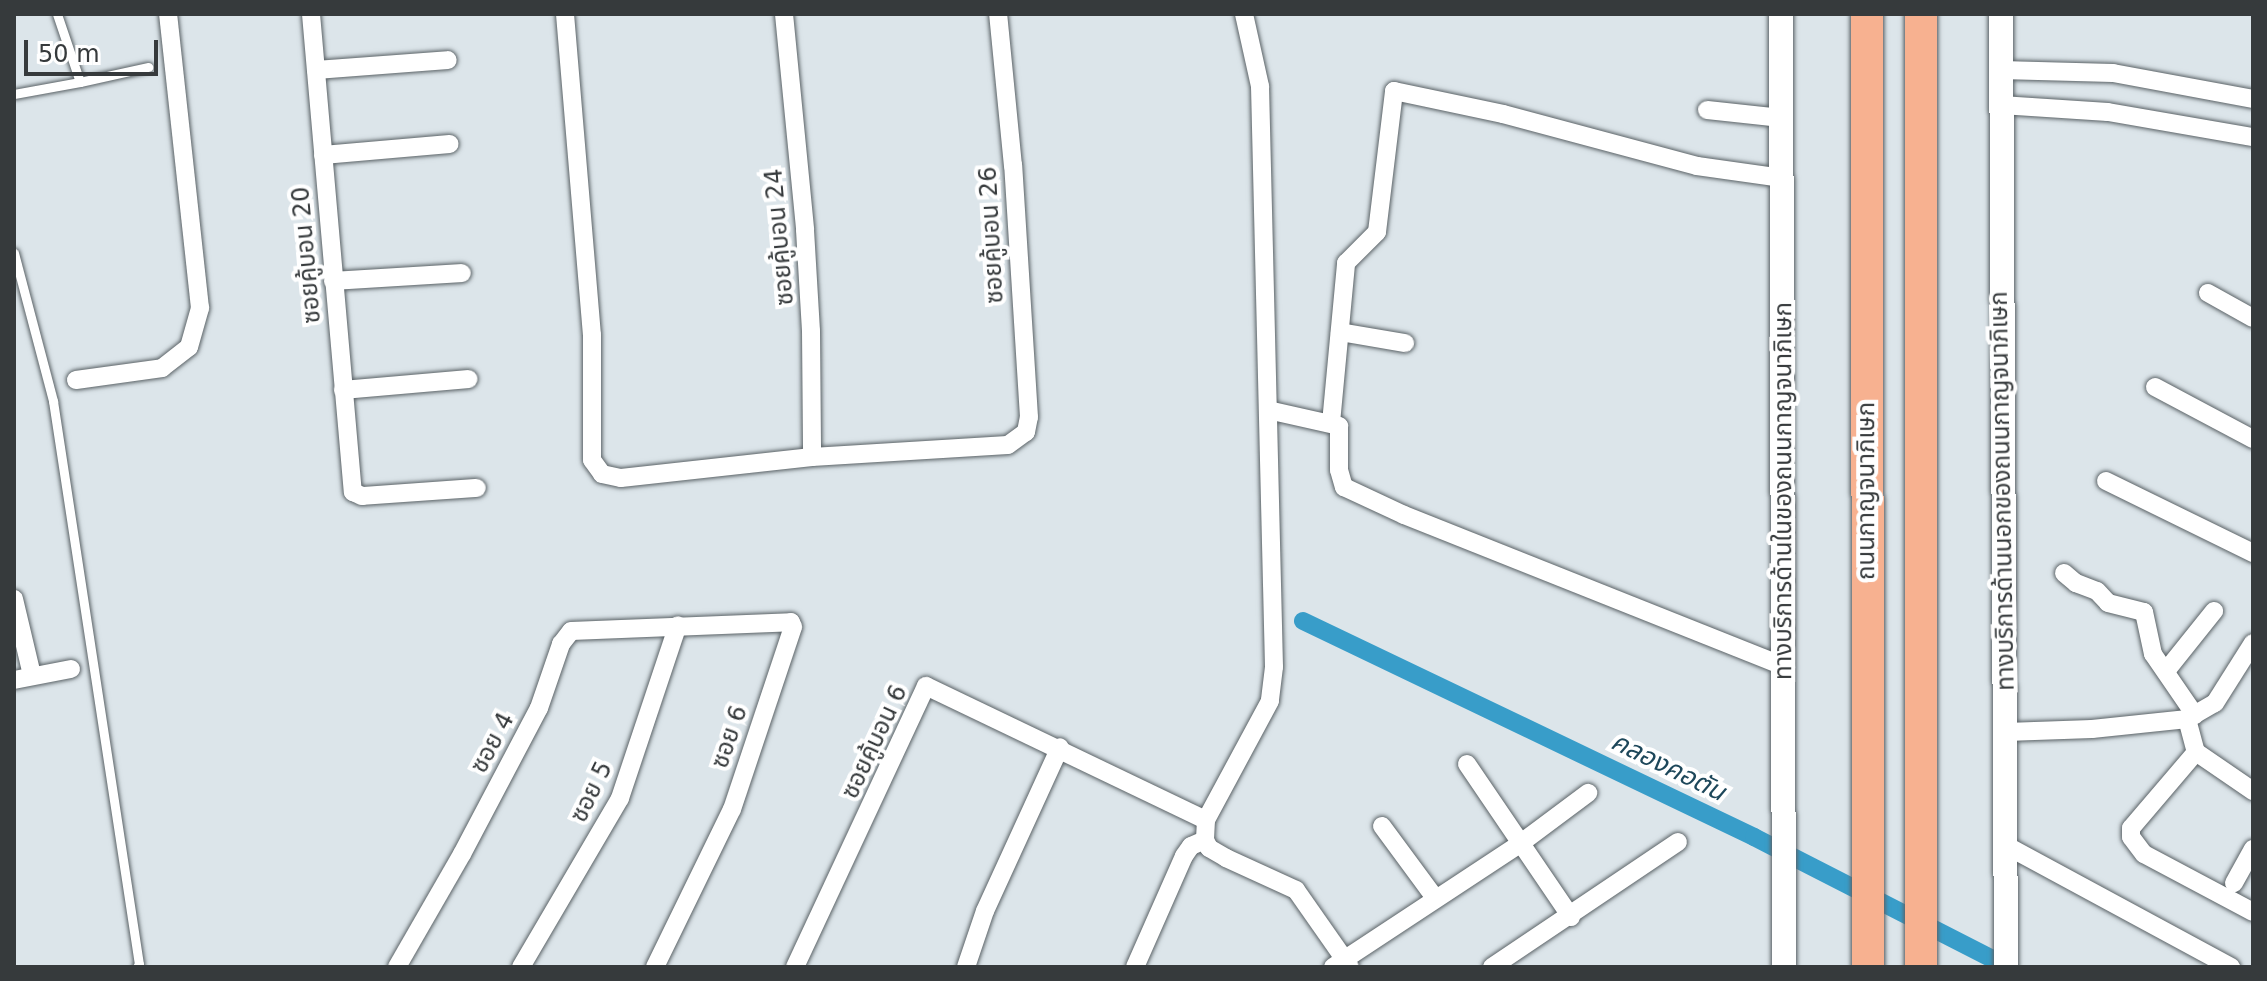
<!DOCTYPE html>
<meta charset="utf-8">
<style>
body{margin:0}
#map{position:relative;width:2267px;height:981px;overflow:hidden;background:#dce5ea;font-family:"DejaVu Sans","Noto Sans Thai",sans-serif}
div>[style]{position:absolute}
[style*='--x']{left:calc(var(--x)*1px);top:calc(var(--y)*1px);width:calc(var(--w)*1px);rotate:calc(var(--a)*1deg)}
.canal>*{height:18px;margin:-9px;padding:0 9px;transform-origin:9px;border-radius:9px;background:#389dc9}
.roads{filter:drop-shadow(0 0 2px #5a6266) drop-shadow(0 0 2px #5a6266)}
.service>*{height:9px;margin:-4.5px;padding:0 4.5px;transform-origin:4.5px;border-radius:4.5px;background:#fff}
.minor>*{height:18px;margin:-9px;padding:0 9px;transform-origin:9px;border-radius:9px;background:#fff}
.secondary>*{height:24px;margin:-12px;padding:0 12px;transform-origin:12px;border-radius:12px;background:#fff}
.motorway>*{height:32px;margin:-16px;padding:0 16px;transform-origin:16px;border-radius:16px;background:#f7b190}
span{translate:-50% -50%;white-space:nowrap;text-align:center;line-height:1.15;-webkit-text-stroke:8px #fff;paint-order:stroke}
.street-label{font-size:24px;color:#363a3c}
.water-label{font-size:26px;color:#1d475a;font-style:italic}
.frame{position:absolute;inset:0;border:16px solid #363a3c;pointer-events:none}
.scale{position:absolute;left:24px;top:40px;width:134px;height:36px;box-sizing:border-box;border:4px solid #363a3c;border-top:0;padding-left:10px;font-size:24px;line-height:28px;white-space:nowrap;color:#363a3c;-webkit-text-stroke:6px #fff;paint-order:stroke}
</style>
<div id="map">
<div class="canal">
<i style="--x:1303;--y:621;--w:500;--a:25.59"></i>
<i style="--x:1754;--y:837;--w:285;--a:27.1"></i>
</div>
<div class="roads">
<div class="service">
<i style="--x:80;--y:82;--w:70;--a:-12.4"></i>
<i style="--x:14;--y:94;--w:67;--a:-10.3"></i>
<i style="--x:80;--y:82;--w:72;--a:-108.7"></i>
<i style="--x:14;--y:253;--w:153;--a:75.2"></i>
<i style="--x:53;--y:401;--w:570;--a:81.32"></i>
<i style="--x:139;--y:964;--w:4;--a:124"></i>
</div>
<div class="minor">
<i style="--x:311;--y:14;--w:480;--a:85"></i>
<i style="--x:353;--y:492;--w:10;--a:24"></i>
<i style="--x:362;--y:496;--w:115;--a:-4"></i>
<i style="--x:565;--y:14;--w:322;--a:85.2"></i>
<i style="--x:592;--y:335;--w:125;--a:90"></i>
<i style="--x:592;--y:460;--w:17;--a:54"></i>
<i style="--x:602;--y:474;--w:19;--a:12"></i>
<i style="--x:621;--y:478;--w:192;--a:-6.3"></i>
<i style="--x:812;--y:457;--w:196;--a:-3.5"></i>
<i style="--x:1008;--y:445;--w:22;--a:-36"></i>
<i style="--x:1026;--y:432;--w:15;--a:-79"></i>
<i style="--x:1029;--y:417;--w:252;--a:-93.6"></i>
<i style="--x:1013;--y:166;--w:153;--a:-95.6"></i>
<i style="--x:784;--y:14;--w:217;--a:84.4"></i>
<i style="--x:805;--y:230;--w:101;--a:86.6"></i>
<i style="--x:811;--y:331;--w:126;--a:89.5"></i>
<i style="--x:1244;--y:14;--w:74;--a:77.5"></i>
<i style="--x:1260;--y:86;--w:581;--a:88.62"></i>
<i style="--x:1274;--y:667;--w:34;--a:97"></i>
<i style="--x:1270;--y:701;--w:135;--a:118.3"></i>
<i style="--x:1206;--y:820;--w:20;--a:93"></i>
<i style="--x:1205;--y:840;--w:9;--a:63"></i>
<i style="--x:1209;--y:848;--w:20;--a:30"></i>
<i style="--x:1226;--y:858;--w:77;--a:24.6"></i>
<i style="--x:1296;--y:890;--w:94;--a:55"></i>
<i style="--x:316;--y:70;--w:132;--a:-4.3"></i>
<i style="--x:2001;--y:70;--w:112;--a:1.5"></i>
<i style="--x:2113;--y:73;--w:142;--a:10.5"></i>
<i style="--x:2001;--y:105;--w:107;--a:3.7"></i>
<i style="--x:2108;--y:112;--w:147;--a:9.8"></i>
<i style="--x:1707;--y:110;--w:75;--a:6.1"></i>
<i style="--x:323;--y:155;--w:127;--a:-5"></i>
<i style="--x:333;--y:281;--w:129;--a:-3.5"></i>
<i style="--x:2208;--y:293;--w:51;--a:29.1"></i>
<i style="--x:1340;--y:332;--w:66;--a:9.6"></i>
<i style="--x:76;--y:380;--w:87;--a:-7.9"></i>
<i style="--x:162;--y:368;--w:34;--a:-38"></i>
<i style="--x:189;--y:347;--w:41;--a:-74.2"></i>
<i style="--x:200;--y:308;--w:296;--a:-96.2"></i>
<i style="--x:2155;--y:387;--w:111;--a:28"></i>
<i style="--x:343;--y:390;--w:126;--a:-5"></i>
<i style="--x:1268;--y:410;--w:73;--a:12.7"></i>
<i style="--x:1339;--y:426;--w:44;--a:90"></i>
<i style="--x:1339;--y:470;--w:18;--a:74"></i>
<i style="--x:1344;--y:487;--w:66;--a:25"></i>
<i style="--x:1404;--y:515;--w:411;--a:21.7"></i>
<i style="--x:1331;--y:423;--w:161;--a:-84.6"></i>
<i style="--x:1346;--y:263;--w:44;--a:-45"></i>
<i style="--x:1377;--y:232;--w:142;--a:-83.1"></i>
<i style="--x:1394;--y:91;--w:111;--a:11.9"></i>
<i style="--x:1503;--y:114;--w:201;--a:15"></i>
<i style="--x:1697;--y:166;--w:86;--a:8"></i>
<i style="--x:2106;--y:481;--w:164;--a:26.1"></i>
<i style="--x:2064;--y:573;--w:16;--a:40"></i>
<i style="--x:2076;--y:583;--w:22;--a:21"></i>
<i style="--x:2097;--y:591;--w:16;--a:47"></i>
<i style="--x:2108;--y:603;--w:37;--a:14"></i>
<i style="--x:2144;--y:612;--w:43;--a:77.9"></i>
<i style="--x:2153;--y:654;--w:74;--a:55.5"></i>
<i style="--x:14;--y:599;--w:78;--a:76.7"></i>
<i style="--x:2166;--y:671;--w:77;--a:-51.3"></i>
<i style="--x:14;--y:680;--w:58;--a:-10.9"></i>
<i style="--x:2187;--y:719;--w:34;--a:75"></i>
<i style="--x:2196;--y:752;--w:69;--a:34.4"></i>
<i style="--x:2006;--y:732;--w:86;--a:-2"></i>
<i style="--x:2092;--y:729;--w:96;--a:-6"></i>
<i style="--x:2187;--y:719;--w:32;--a:-30"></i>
<i style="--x:2215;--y:703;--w:71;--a:-57.7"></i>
<i style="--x:2196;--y:752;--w:100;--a:130.5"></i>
<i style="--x:2131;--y:828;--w:9;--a:90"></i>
<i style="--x:2131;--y:837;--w:21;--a:53"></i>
<i style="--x:2144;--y:854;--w:123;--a:28"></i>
<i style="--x:1467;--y:764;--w:185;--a:55.8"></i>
<i style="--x:1382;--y:826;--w:89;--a:53.6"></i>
<i style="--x:2007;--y:846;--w:255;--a:28.4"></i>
<i style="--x:2234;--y:883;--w:39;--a:-61"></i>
<i style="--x:397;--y:967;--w:130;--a:-60.1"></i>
<i style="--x:462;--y:854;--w:165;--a:-62.2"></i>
<i style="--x:539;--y:708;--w:68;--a:-71"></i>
<i style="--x:561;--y:644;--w:16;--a:-52"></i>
<i style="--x:571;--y:631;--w:220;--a:-2.3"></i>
<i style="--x:791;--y:622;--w:5;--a:68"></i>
<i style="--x:793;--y:627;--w:192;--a:108.5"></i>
<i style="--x:732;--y:809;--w:176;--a:116"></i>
<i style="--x:521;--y:967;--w:196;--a:-59.6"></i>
<i style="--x:620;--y:798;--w:182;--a:-71.5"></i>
<i style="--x:795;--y:967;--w:310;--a:-65"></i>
<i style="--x:926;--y:686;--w:310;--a:25.6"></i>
<i style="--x:966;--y:967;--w:59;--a:-71.3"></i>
<i style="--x:985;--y:911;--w:180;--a:-65.4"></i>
<i style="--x:1135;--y:967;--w:121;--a:-66.2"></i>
<i style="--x:1184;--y:856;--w:12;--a:-55"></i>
<i style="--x:1191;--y:846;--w:15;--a:-23"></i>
<i style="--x:1333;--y:967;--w:225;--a:-33.4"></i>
<i style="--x:1521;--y:843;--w:84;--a:-36.7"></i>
<i style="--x:1492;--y:967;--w:224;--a:-33.9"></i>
</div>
<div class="secondary">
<i style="--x:1781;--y:14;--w:953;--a:89.82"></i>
<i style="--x:2001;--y:14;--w:953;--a:89.7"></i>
</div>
<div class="motorway">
<i style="--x:1867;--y:14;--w:953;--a:89.94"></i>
<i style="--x:1921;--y:967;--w:953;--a:-90"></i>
</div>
</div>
<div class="street-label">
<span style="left:992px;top:235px;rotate:-93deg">ซอยคู้บอน 26</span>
<span style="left:780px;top:237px;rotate:-95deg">ซอยคู้บอน 24</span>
<span style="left:307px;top:255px;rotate:-95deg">ซอยคู้บอน 20</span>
<span style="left:1784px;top:491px;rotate:-90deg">ทางบริการด้านในของถนนกาญจนาภิเษก</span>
<span style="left:1867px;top:491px;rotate:-90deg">ถนนกาญจนาภิเษก</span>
<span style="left:2003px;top:491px;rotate:-91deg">ทางบริการด้านนอกของถนนกาญจนาภิเษก</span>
<span style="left:730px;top:737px;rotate:-71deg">ซอย 6</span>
<span style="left:875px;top:742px;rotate:-65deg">ซอยคู้บอน 6</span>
<span style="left:493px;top:743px;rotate:-62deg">ซอย 4</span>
<span style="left:592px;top:792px;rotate:-64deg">ซอย 5</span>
</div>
<div class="water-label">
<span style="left:1668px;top:767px;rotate:26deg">คลองคอตัน</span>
</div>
<div class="frame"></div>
<div class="scale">50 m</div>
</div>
